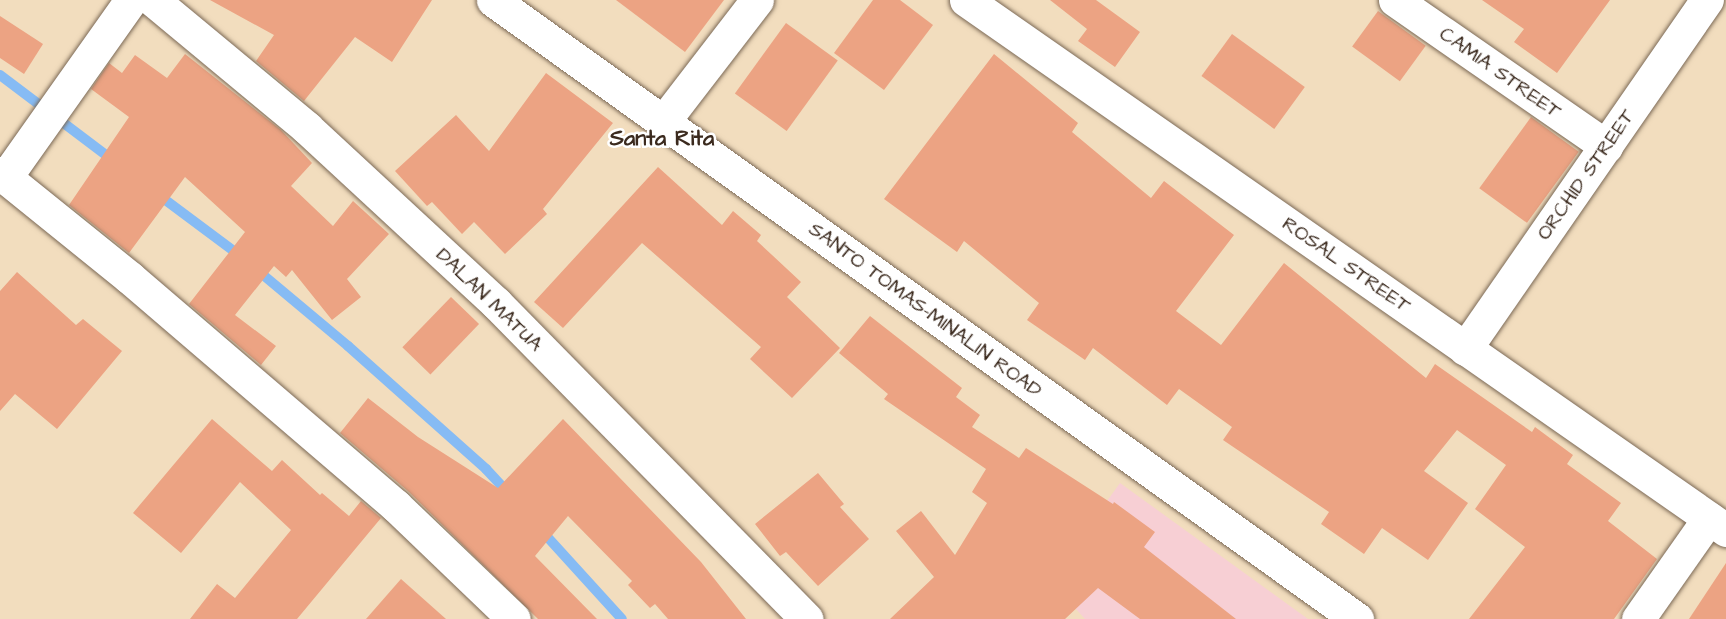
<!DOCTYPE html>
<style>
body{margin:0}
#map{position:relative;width:1726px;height:619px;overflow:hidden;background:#f2ddbe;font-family:"Architects Daughter",sans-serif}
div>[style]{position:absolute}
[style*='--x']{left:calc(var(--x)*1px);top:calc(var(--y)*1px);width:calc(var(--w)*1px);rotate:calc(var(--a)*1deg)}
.built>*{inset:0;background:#f7cfd4}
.stream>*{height:10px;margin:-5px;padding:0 5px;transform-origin:5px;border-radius:5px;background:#86bbf4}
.building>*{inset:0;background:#eca383;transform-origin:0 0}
.roads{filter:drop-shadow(0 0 2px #7b6956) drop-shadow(0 0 2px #7b6956)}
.minor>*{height:33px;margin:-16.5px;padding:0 16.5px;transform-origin:16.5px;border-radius:16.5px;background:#fff}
.major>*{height:33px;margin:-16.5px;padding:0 16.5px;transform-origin:16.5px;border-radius:16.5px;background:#fff}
span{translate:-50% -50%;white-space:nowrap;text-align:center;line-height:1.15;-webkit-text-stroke:5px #fff;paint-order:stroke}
.street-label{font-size:20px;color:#3b2a1e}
.quarter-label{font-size:22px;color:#3b2a1e;font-weight:700}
</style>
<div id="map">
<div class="built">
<i style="clip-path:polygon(1120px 483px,1308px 619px,1085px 619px,1050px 580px)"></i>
</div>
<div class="stream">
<i style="--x:0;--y:75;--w:144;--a:37.1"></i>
<i style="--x:156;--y:193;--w:107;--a:36.7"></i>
<i style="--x:256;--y:269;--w:120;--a:39.9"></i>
<i style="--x:348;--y:346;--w:185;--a:41.7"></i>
<i style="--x:486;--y:469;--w:34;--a:47"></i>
<i style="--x:541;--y:530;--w:120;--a:47.7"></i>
</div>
<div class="building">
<i style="clip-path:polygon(210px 0,432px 0,392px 62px,355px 37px,304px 101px,256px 61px,274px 35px)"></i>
<i style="clip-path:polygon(616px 0,724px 0,685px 52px)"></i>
<i style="clip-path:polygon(873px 0,900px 0,933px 25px,884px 90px,834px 53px)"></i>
<i style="clip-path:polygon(1050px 0,1096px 0,1140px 32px,1115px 67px,1078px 41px,1087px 29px)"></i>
<i style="clip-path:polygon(1482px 0,1610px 0,1557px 73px,1514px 42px,1524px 29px)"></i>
<i style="left:1378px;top:11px;width:59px;height:44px;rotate:36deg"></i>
<i style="clip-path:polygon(0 16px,43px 44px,24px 74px,0 58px)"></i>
<i style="left:786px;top:23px;width:64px;height:87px;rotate:36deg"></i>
<i style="left:1232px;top:34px;width:90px;height:52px;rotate:36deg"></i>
<i style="clip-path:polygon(185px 54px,281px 130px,312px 163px,291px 186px,333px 226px,353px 201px,389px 234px,347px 279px,361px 297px,332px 320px,292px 270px,286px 277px,274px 266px,235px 315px,276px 346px,261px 365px,189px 304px,245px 232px,185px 177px,129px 253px,69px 205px,129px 117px,91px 89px,109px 63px,122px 73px,135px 55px,167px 78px)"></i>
<i style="clip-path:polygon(994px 54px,1078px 123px,1072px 132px,1151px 198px,1164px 181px,1234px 235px,1176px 311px,1221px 345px,1284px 263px,1426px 378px,1435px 364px,1532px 432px,1535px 427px,1573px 455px,1567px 464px,1621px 503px,1608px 521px,1657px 559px,1614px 619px,1469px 619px,1525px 547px,1475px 509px,1506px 465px,1457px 430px,1424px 471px,1468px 503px,1428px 560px,1382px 528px,1364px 554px,1321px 524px,1329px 512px,1223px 440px,1232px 427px,1179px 389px,1167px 405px,1093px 348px,1085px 360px,1027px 320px,1039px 303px,964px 241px,957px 252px,884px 199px)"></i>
<i style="clip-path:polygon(546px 73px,613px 123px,543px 209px,547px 214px,505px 254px,474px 222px,462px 234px,432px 202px,427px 206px,395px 171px,456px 115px,489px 151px)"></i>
<i style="left:1531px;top:117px;width:59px;height:88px;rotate:36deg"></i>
<i style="clip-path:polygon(658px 167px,722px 225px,733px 211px,761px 235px,757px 241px,801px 282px,787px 297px,840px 348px,792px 398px,750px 359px,761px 347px,642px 243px,563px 328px,534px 302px)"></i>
<i style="clip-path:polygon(17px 272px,76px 325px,83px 319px,122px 351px,57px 429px,15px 394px,0 411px,0 291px)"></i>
<i style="left:451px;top:297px;width:39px;height:70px;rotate:44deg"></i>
<i style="clip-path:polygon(870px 316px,962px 388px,956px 397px,980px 415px,972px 427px,1019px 458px,1026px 448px,1113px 504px,1114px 502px,1155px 532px,1144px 547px,1236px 619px,1140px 619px,1098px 588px,1065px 619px,890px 619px,934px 577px,896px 531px,921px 511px,955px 555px,987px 503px,972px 492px,986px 469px,884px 399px,888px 394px,839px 353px)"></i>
<i style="clip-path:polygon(368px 398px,418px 437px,498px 488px,563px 419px,701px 562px,746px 619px,668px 619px,655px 604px,650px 608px,628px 585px,632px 581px,568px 516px,535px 556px,597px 619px,538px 619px,409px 492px,340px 433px)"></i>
<i style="clip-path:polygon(212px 419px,272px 471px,282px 460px,320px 495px,322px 493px,349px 516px,361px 501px,381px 518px,297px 619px,190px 619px,217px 584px,235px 598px,291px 530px,240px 482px,181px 553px,133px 513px)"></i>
<i style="clip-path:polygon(818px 473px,844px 504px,840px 507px,869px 539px,818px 586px,786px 552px,780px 556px,755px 524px)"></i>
<i style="clip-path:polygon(1726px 563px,1726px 619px,1689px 619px)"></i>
<i style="clip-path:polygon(401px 579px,446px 619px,366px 619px)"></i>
</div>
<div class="roads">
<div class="minor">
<i style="--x:153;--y:0;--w:200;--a:39.7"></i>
<i style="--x:307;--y:128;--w:258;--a:42.8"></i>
<i style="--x:496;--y:303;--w:443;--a:45.5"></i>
<i style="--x:966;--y:0;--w:927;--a:34.89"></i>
<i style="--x:1395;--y:0;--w:257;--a:34.7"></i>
<i style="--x:663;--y:122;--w:154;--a:-52.4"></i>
<i style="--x:0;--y:173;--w:167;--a:38.9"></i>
<i style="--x:130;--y:278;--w:350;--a:40.6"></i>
<i style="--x:396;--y:506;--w:163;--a:43.8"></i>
<i style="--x:5;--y:178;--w:218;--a:-54.7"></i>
<i style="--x:1465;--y:349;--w:425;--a:-55.3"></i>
<i style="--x:1638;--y:619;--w:123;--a:-54.9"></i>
</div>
<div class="major">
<i style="--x:493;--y:0;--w:1063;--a:35.62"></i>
</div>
</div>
<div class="street-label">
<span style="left:1500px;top:73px;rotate:35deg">CAMIA STREET</span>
<span style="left:1586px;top:175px;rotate:-55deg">ORCHID STREET</span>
<span style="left:1346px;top:265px;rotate:35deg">ROSAL STREET</span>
<span style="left:489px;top:300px;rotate:44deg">DALAN MATUA</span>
<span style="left:925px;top:310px;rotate:36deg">SANTO TOMAS-MINALIN ROAD</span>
</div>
<div class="quarter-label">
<span style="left:662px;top:139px">Santa Rita</span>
</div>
</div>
